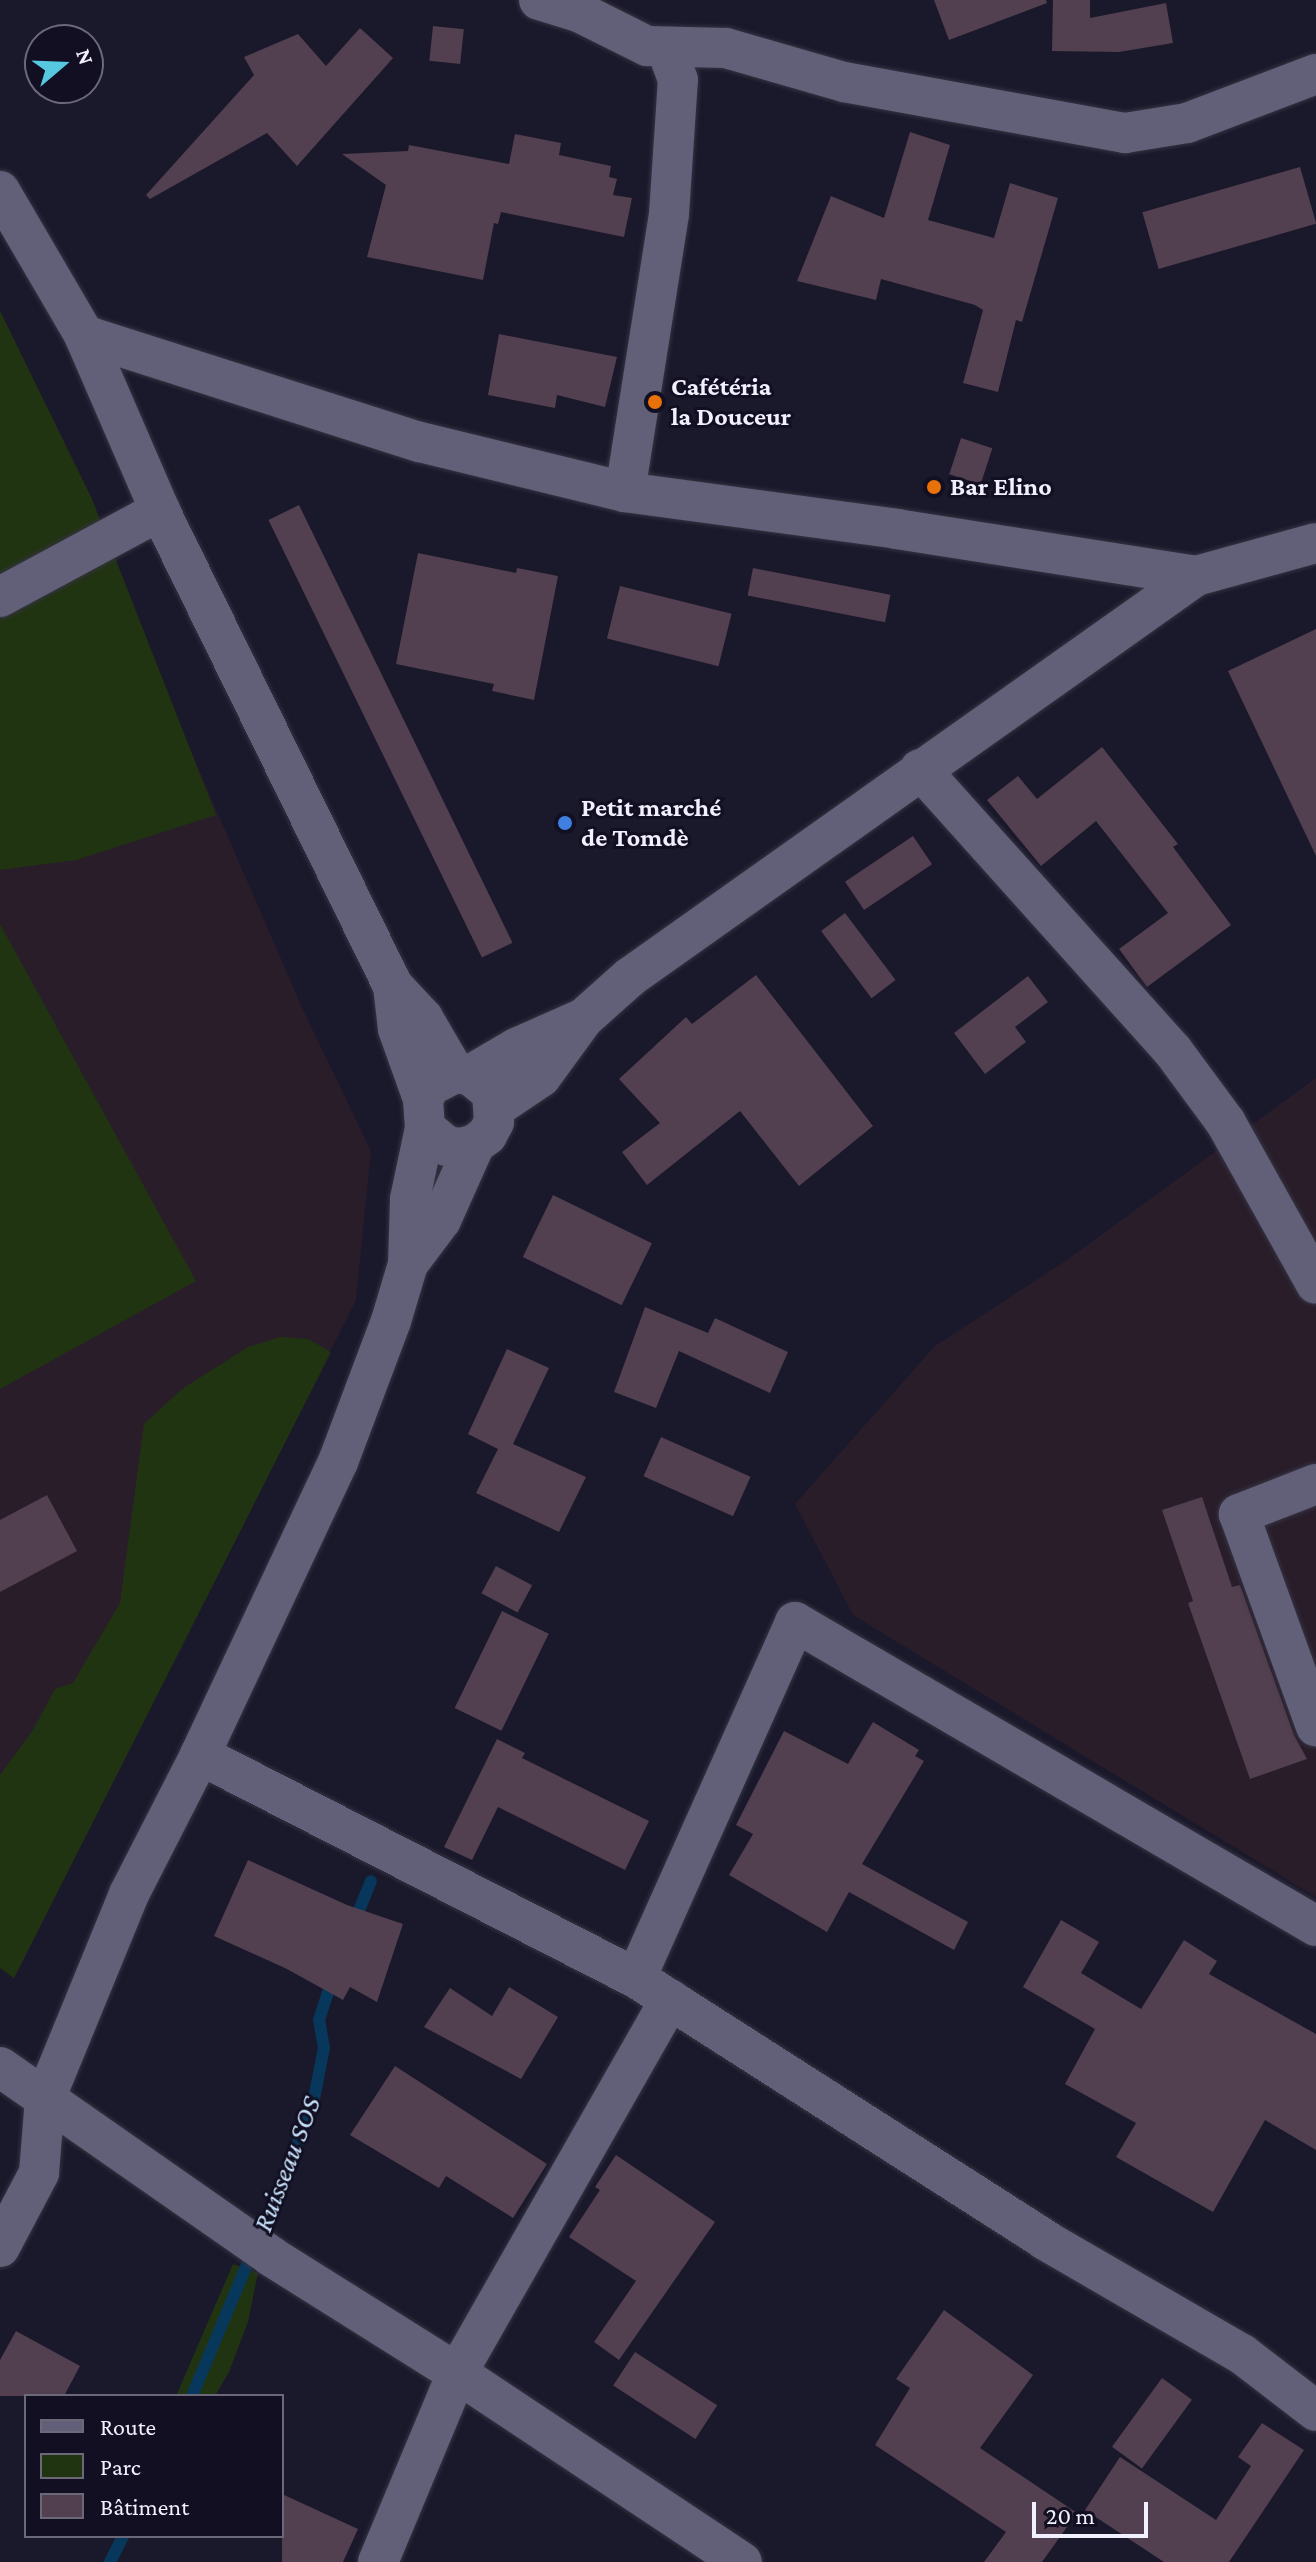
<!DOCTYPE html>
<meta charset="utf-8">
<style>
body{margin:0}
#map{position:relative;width:1316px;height:2562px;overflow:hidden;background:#1a182b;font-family:"Crimson Pro",serif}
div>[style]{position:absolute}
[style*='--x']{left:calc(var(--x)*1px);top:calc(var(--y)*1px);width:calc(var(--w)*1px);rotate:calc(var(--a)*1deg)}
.education>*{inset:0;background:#291d2a}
.green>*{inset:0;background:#213412}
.stream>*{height:12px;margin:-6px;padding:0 6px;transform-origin:6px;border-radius:6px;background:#08375c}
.building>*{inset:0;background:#523f4f;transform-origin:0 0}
.roads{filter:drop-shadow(0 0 2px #353342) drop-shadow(0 0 2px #353342)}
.minor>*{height:40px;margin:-20px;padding:0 20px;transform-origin:20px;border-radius:20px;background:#626078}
.dots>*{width:22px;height:22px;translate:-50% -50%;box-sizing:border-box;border:4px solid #110f21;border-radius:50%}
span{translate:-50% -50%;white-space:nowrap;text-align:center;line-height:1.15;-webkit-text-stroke:6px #110f21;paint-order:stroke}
.poi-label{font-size:26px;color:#f1f0fe;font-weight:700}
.left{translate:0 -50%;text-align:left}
.water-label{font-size:28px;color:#c8e2fb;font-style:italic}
.legend{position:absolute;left:24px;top:2394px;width:260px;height:144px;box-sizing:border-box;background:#110f21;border:2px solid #6b6979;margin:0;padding:10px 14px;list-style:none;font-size:24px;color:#f1f0fe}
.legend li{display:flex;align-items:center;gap:16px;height:40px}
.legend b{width:40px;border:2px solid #6b6979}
.north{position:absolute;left:24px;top:24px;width:80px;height:80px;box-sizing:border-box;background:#110f21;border:2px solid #6b6979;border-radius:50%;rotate:71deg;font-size:22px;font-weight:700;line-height:32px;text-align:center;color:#f1f0fe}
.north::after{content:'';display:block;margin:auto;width:28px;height:36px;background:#56c9e0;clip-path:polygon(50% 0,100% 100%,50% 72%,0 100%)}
.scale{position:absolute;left:1032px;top:2502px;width:116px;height:36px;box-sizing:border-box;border:4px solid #f1f0fe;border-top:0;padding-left:10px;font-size:24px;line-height:28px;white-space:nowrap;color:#f1f0fe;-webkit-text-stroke:6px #110f21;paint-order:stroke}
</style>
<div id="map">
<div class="education">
<i style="clip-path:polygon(0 311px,92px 499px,166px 694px,304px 1012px,371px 1151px,356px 1300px,14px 1978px,0 1968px)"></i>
<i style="clip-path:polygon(1316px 1078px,1316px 1897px,853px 1615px,795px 1504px,935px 1346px,1064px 1262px)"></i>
</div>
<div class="green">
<i style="clip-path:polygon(0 311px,92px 499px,216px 815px,76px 860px,0 870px)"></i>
<i style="clip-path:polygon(0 924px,196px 1281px,0 1389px)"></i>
<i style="clip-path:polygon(280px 1337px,308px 1339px,331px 1352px,14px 1978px,0 1968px,0 1775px,33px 1730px,55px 1689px,73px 1683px,120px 1603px,144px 1424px,182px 1389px,248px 1347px)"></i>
<i style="clip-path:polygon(233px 2264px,258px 2273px,248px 2322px,229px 2372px,215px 2396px,176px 2396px)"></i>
</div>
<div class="stream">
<i style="--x:354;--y:1923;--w:45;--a:-68"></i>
<i style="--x:192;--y:2396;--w:311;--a:-67.3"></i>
<i style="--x:312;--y:2109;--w:62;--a:-78.9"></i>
<i style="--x:324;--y:2048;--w:28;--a:-100"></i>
<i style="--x:319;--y:2020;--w:45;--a:-72"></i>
<i style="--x:110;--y:2562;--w:29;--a:-63"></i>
</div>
<div class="building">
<i style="clip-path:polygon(934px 0,1046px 0,1047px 3px,949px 40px)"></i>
<i style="clip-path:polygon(1053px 0,1090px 0,1090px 18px,1166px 3px,1173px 43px,1119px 52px,1052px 51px)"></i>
<i style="left:433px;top:26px;width:31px;height:35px;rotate:6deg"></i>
<i style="clip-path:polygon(360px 28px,393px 58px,297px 166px,267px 133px,150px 199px,146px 195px,254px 75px,244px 57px,298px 34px,326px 66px)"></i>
<i style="clip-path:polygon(910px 132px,950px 145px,928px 220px,994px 238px,1010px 183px,1058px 198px,1022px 322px,1016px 320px,998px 392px,963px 383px,983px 310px,975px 305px,881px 279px,876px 300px,797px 281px,831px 196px,884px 218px)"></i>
<i style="clip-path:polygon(515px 134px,561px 143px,559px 155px,611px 166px,609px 177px,617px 179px,613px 195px,632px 198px,624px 237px,501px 212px,498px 224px,494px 223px,483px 280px,367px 257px,386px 185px,342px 154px,408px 151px,409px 145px,509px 164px)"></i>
<i style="left:1300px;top:167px;width:59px;height:164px;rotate:74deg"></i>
<i style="clip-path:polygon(499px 334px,617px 357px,605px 407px,557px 395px,555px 408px,488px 395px)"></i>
<i style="left:961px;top:438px;width:33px;height:38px;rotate:18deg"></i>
<i style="left:299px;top:505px;width:487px;height:34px;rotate:64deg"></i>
<i style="clip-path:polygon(418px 553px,516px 573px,517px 568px,558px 576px,534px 700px,492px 691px,494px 684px,396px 664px)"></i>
<i style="left:753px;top:568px;width:140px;height:28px;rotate:11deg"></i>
<i style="left:620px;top:586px;width:115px;height:54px;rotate:14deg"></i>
<i style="clip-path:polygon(1316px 629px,1316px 856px,1228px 671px)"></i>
<i style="clip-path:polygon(1102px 747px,1178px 844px,1173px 847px,1231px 925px,1147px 987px,1119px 949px,1168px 913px,1096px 821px,1041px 866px,987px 800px,1018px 776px,1037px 799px)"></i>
<i style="left:913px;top:836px;width:34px;height:82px;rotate:56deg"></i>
<i style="left:845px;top:913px;width:84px;height:30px;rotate:53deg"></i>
<i style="clip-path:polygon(756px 975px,873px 1126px,799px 1186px,740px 1111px,647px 1185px,622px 1152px,660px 1123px,619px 1079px,686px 1017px,692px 1024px)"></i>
<i style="clip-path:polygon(1028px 976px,1048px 1002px,1015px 1027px,1026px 1042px,985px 1074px,954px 1033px)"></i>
<i style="left:553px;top:1195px;width:110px;height:69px;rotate:26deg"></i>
<i style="clip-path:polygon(645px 1307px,708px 1333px,715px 1318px,788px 1352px,770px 1393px,679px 1351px,656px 1408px,614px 1392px)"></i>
<i style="clip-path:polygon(507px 1349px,549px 1368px,513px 1444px,586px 1477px,559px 1532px,476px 1493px,498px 1449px,468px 1434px)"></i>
<i style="left:661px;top:1437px;width:98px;height:43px;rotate:24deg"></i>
<i style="clip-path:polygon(47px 1495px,77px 1551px,0 1592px,0 1520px)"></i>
<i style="clip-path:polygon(1202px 1497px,1232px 1587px,1240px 1585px,1294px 1735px,1307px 1759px,1250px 1779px,1188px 1603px,1193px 1601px,1162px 1510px)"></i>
<i style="left:496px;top:1566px;width:41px;height:31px;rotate:28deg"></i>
<i style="left:502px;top:1611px;width:52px;height:108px;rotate:26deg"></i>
<i style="clip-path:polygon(873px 1722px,919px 1750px,915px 1756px,924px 1761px,862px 1864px,968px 1922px,954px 1950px,849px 1892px,827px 1932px,729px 1875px,753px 1834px,736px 1825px,784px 1731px,848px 1764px)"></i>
<i style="clip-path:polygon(497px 1739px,525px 1753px,522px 1758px,649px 1821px,625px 1870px,498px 1807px,472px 1860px,444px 1847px)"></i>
<i style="clip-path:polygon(248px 1860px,347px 1905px,403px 1924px,377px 2002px,350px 1987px,343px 2000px,287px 1969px,214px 1936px)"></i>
<i style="clip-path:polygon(1061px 1920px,1099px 1942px,1081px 1973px,1141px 2009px,1184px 1940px,1217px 1961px,1209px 1974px,1316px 2034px,1316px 2150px,1265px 2120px,1213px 2212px,1116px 2157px,1136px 2123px,1065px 2084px,1095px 2029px,1023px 1987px)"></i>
<i style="clip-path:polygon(509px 1987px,558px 2017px,521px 2079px,424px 2027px,450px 1988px,492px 2016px)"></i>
<i style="clip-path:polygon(395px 2066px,547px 2164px,513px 2218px,446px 2176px,439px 2188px,350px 2135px)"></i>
<i style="clip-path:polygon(616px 2155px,715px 2222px,619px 2360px,594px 2342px,636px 2281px,569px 2237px,600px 2190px,595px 2187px)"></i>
<i style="clip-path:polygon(944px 2310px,1033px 2375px,980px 2448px,1077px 2513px,1042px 2562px,984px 2562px,1006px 2532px,875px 2445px,910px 2388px,896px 2379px)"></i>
<i style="clip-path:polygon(16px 2331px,80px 2366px,64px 2396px,0 2396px,0 2360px)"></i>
<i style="left:635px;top:2352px;width:98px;height:40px;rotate:33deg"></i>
<i style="left:1162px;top:2378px;width:37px;height:85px;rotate:36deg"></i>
<i style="clip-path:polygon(1262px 2423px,1304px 2450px,1229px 2562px,1164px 2562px,1085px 2510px,1120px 2457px,1216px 2520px,1251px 2466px,1238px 2457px)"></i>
<i style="clip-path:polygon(282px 2494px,358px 2529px,343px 2562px,282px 2562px)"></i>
</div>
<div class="roads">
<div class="minor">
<i style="--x:539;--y:0;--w:44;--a:17.2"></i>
<i style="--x:581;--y:13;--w:74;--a:26.6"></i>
<i style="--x:647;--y:46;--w:79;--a:1.5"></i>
<i style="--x:726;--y:48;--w:123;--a:16.1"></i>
<i style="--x:844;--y:82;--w:286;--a:10.3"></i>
<i style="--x:1125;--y:133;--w:63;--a:-9.2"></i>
<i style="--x:1187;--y:123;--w:138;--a:-20.8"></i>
<i style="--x:0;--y:191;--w:167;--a:59.7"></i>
<i style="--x:84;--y:335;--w:192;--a:66.6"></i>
<i style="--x:160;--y:511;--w:529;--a:63.87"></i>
<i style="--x:393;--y:986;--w:44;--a:46.8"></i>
<i style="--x:423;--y:1018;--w:64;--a:59.8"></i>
<i style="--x:84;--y:335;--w:353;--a:17.7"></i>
<i style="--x:420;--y:442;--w:211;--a:13.7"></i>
<i style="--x:625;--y:492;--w:275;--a:7.7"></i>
<i style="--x:897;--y:529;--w:303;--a:8.9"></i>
<i style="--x:625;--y:492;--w:281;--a:-81"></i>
<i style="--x:669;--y:214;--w:134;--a:-86.2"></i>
<i style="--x:678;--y:80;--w:35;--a:-110"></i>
<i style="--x:0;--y:597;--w:182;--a:-28.3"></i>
<i style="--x:920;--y:769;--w:379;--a:48.1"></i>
<i style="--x:1173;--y:1051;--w:89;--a:53.6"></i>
<i style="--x:1226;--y:1123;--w:184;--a:60.8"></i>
<i style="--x:393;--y:986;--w:43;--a:83.4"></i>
<i style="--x:398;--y:1029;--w:74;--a:70.3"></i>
<i style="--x:470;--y:1075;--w:53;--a:-30.4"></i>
<i style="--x:516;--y:1048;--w:74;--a:-23.8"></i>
<i style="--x:495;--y:1108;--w:55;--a:-34"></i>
<i style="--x:541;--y:1077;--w:73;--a:-53.9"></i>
<i style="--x:584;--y:1018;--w:62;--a:-41.7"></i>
<i style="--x:630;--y:977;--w:694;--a:-35.32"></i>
<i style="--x:1196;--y:576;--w:124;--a:-15.4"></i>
<i style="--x:408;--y:1264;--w:55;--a:-53.1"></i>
<i style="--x:441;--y:1220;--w:83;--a:-65.9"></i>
<i style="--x:1316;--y:1484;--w:83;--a:158.7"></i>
<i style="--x:1239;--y:1514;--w:226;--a:70.1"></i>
<i style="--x:200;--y:1755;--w:490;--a:27.1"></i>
<i style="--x:636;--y:1978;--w:486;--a:32.6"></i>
<i style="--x:1045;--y:2240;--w:228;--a:30.1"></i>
<i style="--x:1242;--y:2354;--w:93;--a:37.6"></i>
<i style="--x:636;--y:1978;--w:390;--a:-65.9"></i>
<i style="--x:795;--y:1622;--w:603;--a:30.26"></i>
<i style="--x:0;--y:2067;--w:332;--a:34.9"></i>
<i style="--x:272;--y:2257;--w:218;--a:32.1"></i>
<i style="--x:457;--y:2373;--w:342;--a:33.6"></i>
<i style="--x:0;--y:2247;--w:84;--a:-62.2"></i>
<i style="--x:39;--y:2173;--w:74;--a:-85.4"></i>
<i style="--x:45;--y:2099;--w:222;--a:-67.7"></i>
<i style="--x:129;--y:1894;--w:156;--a:-62.9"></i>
<i style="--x:200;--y:1755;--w:324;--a:-64.8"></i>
<i style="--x:338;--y:1462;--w:151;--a:-69.4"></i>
<i style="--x:391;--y:1321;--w:59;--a:-73.4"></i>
<i style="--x:408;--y:1264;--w:65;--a:-88.2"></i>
<i style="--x:410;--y:1199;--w:73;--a:-78.1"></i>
<i style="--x:425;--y:1128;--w:29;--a:-94"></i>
<i style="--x:423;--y:1099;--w:15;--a:-62"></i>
<i style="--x:430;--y:1086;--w:28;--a:-27"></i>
<i style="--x:455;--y:1073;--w:15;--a:8"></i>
<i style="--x:470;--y:1075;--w:28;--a:39"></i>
<i style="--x:492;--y:1093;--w:29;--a:86"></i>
<i style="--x:494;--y:1122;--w:15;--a:118"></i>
<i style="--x:487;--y:1135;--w:15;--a:143"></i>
<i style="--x:475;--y:1144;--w:15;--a:164"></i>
<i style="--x:461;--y:1148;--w:14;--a:-172"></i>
<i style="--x:447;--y:1146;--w:28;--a:-141"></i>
<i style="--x:378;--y:2562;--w:205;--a:-67.3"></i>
<i style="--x:457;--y:2373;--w:430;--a:-60.3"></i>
</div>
</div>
<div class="dots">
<i style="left:655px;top:402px;background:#e8710a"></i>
<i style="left:934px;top:487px;background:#e8710a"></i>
<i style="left:565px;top:823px;background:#3f7fe0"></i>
</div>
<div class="poi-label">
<span class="left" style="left:671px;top:402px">Cafétéria<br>la Douceur</span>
<span class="left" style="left:950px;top:487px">Bar Elino</span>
<span class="left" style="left:581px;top:823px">Petit marché<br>de Tomdè</span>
</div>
<div class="water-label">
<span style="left:287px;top:2164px;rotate:-69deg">Ruisseau SOS</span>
</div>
<ul class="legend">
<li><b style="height:10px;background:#626078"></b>Route</li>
<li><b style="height:22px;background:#213412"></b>Parc</li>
<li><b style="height:22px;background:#523f4f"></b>Bâtiment</li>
</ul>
<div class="north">N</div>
<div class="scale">20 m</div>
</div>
